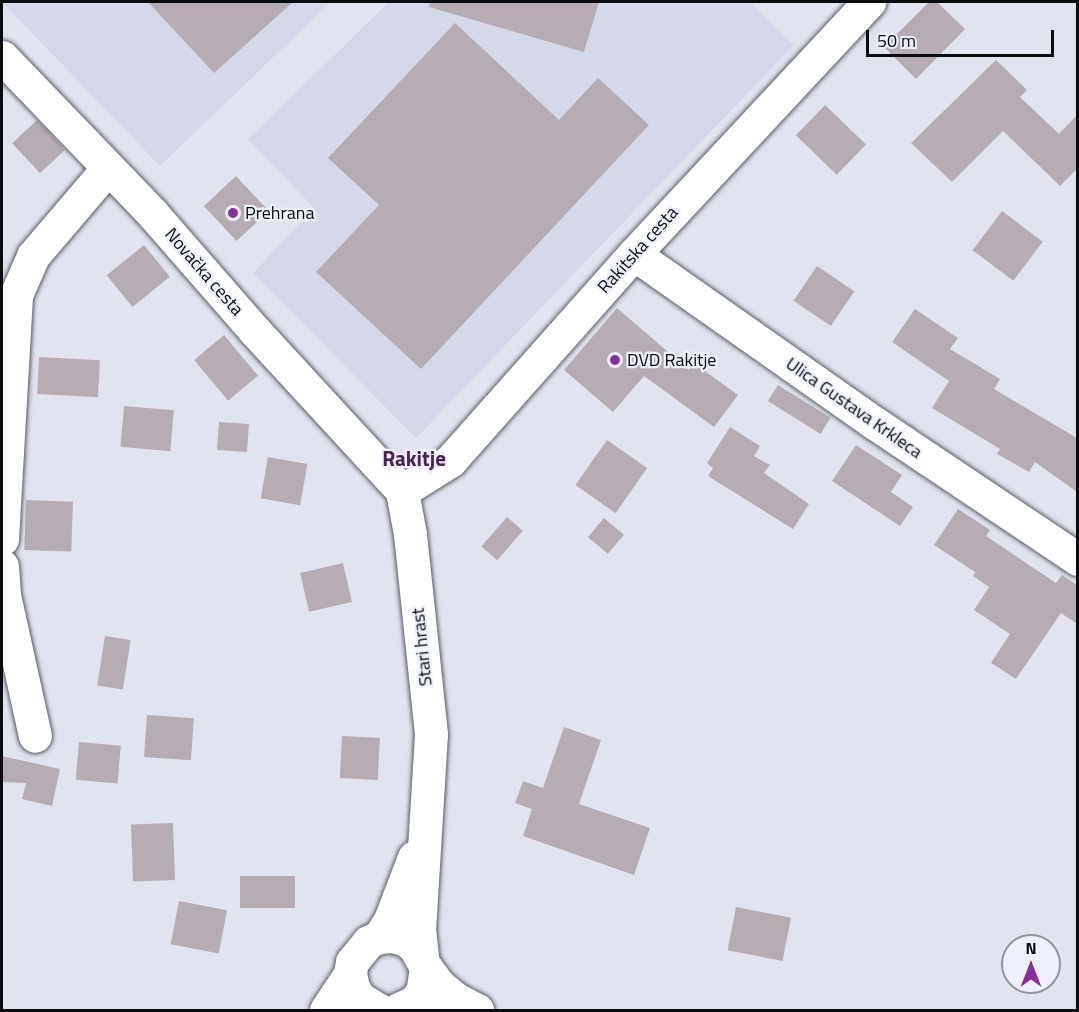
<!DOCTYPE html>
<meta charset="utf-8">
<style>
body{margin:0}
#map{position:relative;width:1079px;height:1012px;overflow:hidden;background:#e1e4ee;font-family:"Titillium Web",sans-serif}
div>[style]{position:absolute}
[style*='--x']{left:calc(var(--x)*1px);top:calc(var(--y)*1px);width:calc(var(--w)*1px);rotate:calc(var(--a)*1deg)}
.built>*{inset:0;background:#d4d8e9}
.building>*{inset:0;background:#b6adb4;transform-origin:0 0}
.roads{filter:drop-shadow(0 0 2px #595c64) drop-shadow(0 0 2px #595c64)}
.minor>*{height:33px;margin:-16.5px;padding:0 16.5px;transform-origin:16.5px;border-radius:16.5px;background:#fff}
.dots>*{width:16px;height:16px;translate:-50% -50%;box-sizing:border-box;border:3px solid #eef1fb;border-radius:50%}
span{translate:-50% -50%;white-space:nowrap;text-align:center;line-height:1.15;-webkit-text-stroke:4.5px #eef1fb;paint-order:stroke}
.poi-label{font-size:18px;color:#0a0b0f}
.left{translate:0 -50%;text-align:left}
.street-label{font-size:18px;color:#0a0b0f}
.quarter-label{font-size:21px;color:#4c2155;font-weight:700}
.frame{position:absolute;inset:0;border:3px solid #0a0b0f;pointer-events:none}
.north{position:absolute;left:1001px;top:934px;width:60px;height:60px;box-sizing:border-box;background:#eef1fb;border:2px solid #93959d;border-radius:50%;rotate:0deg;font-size:16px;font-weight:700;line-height:24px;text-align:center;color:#0a0b0f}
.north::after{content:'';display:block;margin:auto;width:21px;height:27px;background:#882e9a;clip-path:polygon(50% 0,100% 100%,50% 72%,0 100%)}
.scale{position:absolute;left:866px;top:30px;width:188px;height:27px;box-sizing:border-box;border:3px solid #0a0b0f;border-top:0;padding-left:8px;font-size:18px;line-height:21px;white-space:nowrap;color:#0a0b0f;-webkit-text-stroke:4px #eef1fb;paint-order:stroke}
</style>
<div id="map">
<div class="built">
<i style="clip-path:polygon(2px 2px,331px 2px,160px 166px)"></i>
<i style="clip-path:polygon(389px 2px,750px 2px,794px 45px,416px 438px,253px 273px,314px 208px,248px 139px)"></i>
</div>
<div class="building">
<i style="clip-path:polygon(148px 2px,293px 2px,214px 73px)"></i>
<i style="clip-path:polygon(430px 2px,599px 2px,584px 52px,429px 7px)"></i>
<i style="clip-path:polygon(929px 2px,937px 2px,965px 29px,916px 79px,884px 47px)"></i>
<i style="clip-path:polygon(455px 23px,559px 120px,598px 78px,649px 125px,421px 369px,316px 272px,379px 205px,328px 158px)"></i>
<i style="clip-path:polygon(996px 60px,1027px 90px,1020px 97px,1059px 134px,1077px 115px,1077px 169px,1060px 186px,1003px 131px,952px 182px,911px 143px)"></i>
<i style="left:825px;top:105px;width:57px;height:42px;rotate:44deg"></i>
<i style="left:37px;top:120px;width:41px;height:34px;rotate:47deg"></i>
<i style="left:236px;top:176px;width:48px;height:44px;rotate:47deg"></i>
<i style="left:1002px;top:211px;width:51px;height:49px;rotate:37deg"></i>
<i style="left:144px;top:245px;width:41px;height:48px;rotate:51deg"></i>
<i style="left:817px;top:266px;width:45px;height:42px;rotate:34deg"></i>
<i style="clip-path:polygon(617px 308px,689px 370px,694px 363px,738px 395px,714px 427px,644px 376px,613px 412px,564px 370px)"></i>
<i style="clip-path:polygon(915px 309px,958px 338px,950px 349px,1000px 379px,994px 389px,1077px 438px,1077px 492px,1035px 462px,1029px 472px,997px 454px,1000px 449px,932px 408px,949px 381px,892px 342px)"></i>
<i style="left:224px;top:335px;width:53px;height:39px;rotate:50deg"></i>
<i style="left:39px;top:357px;width:61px;height:37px;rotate:3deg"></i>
<i style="left:778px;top:385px;width:62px;height:19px;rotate:32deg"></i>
<i style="left:124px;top:406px;width:50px;height:41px;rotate:5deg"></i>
<i style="left:219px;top:422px;width:30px;height:28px;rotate:4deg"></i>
<i style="clip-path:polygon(730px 427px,760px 446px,754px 456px,770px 465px,764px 473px,809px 504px,793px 529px,708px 476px,713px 468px,707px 463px)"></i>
<i style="left:607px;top:440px;width:49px;height:55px;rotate:35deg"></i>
<i style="clip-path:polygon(856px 445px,902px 475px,891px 492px,913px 507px,900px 526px,832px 481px)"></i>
<i style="left:268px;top:457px;width:40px;height:42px;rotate:10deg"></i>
<i style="left:26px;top:500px;width:47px;height:50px;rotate:2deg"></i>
<i style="clip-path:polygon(958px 509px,990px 530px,986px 536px,1056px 583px,1062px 575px,1077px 585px,1077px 624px,1061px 613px,1016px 679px,991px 663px,1010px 634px,974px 610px,989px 587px,973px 576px,975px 572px,934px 545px)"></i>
<i style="left:507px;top:517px;width:21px;height:39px;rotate:41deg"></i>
<i style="left:604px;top:518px;width:26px;height:25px;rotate:40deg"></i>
<i style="left:343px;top:563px;width:40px;height:44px;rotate:77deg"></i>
<i style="left:105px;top:636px;width:26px;height:50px;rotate:9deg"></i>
<i style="left:147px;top:715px;width:47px;height:42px;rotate:4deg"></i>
<i style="clip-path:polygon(564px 727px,601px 740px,579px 804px,650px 828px,634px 875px,523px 836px,532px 809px,515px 803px,523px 781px,543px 788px)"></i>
<i style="left:342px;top:736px;width:38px;height:42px;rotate:3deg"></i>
<i style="left:79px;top:742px;width:42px;height:38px;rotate:5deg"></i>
<i style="clip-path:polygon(2px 756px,60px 769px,52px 806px,22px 799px,26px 783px,2px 782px)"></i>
<i style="left:173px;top:823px;width:57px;height:42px;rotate:88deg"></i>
<i style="left:240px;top:876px;width:55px;height:32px"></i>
<i style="left:179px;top:901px;width:49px;height:44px;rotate:11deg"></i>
<i style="left:736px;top:907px;width:56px;height:44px;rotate:11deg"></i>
</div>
<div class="roads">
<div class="minor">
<i style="--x:2;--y:57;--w:216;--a:46.1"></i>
<i style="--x:152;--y:213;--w:155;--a:48.9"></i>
<i style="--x:254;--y:330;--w:219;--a:47.4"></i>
<i style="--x:634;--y:254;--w:296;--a:35.1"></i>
<i style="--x:876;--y:424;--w:243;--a:33.8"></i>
<i style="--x:402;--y:491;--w:57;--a:-32"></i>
<i style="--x:450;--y:461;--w:277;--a:-48.4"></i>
<i style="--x:634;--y:254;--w:345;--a:-47"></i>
<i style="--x:402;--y:491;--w:44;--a:79.5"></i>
<i style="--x:410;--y:534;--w:201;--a:84"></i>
<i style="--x:431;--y:734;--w:194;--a:93.5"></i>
<i style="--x:419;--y:928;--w:29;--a:84"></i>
<i style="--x:2;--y:539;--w:244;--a:-86.7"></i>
<i style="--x:16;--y:295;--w:43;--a:-66.4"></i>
<i style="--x:33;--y:256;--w:114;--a:-49.6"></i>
<i style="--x:2;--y:566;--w:29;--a:86"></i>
<i style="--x:4;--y:595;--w:144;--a:77.6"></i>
<i style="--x:379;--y:937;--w:20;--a:-57"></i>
<i style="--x:390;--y:920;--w:67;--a:-69.1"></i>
<i style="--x:404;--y:1009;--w:73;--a:0.8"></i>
<i style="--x:477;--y:1010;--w:24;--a:-152"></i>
<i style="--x:456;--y:999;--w:22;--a:-141"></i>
<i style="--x:439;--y:985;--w:21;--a:-127"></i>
<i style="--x:326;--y:1010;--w:43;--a:-56.3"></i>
<i style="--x:379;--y:1010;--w:23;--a:-149"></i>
<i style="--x:359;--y:998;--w:13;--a:-119"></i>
<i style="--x:353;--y:987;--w:13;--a:-103"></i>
<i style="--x:350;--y:974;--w:12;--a:-81"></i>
<i style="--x:352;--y:962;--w:26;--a:-51"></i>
<i style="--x:368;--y:942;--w:12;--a:-24"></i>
<i style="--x:379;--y:937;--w:13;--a:-4"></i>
<i style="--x:392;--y:936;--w:12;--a:14"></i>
<i style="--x:404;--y:939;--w:12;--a:35"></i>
<i style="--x:414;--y:946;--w:25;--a:61"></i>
<i style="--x:426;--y:968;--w:24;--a:99"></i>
<i style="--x:422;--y:992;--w:13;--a:129"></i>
<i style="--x:414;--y:1002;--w:19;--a:155"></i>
</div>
</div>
<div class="dots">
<i style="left:233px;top:213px;background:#882e9a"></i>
<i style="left:615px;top:360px;background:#882e9a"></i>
</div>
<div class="poi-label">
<span class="left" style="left:245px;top:213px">Prehrana</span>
<span class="left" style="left:627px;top:360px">DVD Rakitje</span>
</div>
<div class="street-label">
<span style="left:638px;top:250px;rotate:-48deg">Rakitska cesta</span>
<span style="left:204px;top:272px;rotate:49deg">Novačka cesta</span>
<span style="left:854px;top:408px;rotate:35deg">Ulica Gustava Krkleca</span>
<span style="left:422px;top:647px;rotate:-96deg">Stari hrast</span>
</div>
<div class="quarter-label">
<span style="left:414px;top:458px">Rakitje</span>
</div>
<div class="frame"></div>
<div class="north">N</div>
<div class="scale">50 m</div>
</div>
